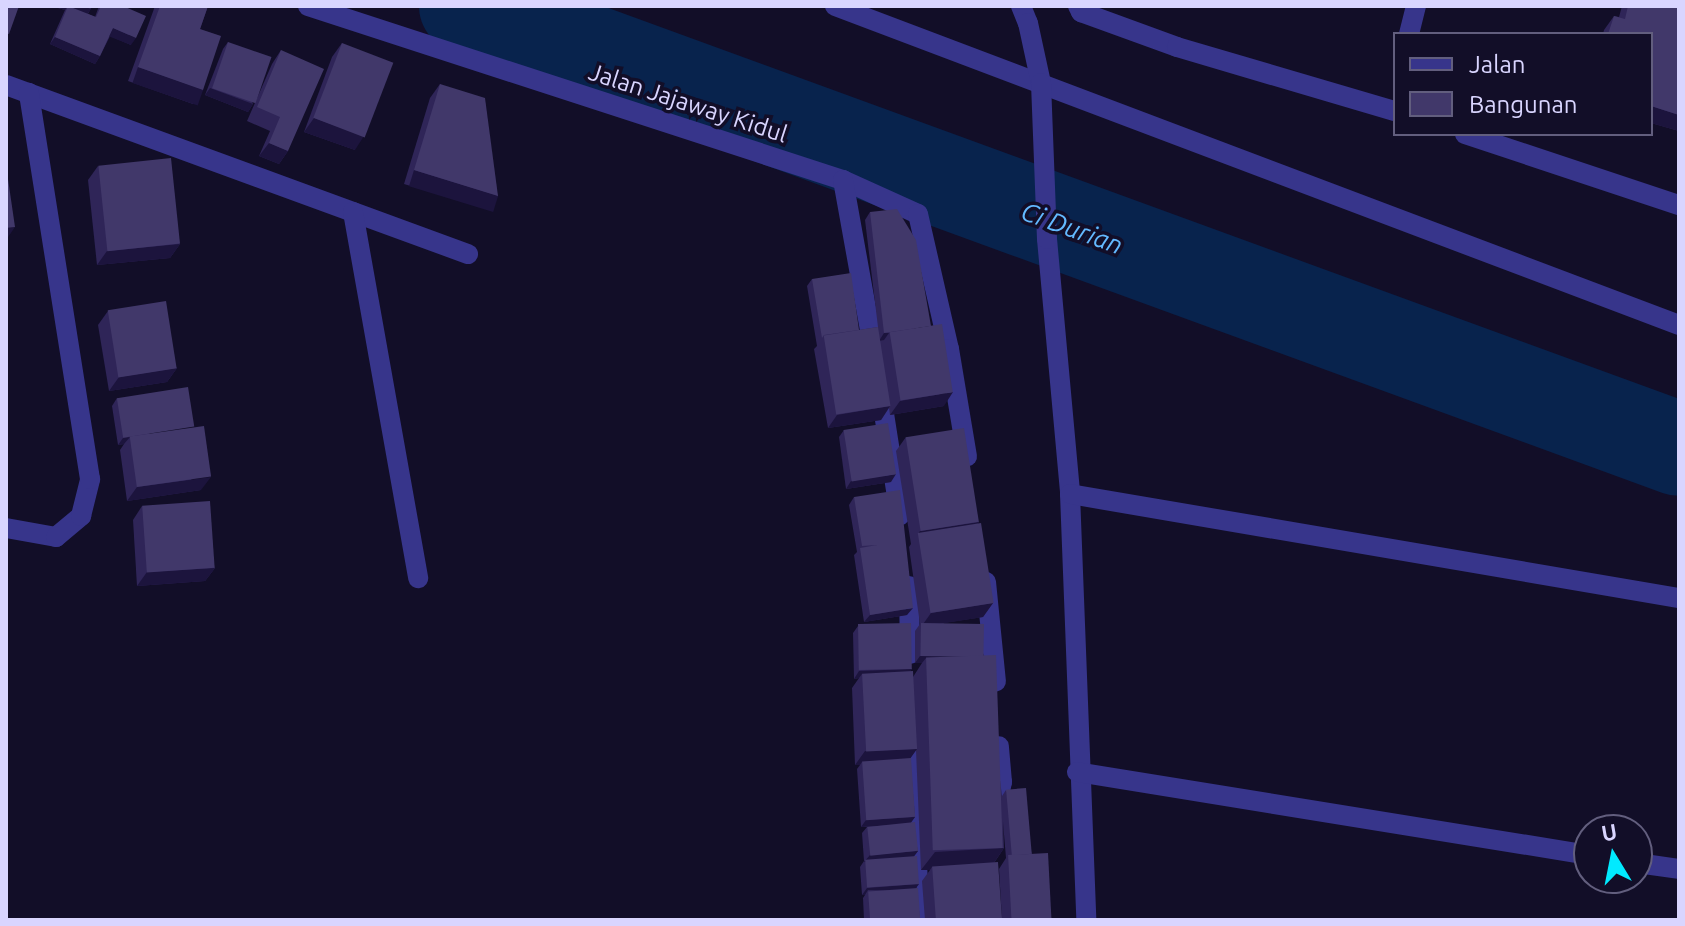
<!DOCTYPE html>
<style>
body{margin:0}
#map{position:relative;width:1685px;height:926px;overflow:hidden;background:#120e28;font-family:Ubuntu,sans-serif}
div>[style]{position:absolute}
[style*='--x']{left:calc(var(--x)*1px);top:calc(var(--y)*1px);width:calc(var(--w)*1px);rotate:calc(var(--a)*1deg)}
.river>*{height:94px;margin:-47px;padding:0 47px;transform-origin:47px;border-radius:47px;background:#08234d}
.lane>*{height:20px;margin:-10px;padding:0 10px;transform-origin:10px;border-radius:10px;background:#37358b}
.street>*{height:20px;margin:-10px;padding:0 10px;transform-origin:10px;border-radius:10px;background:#37358b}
.street-bridge>*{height:20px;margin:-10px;padding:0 10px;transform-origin:10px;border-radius:10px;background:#37358b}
.wall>*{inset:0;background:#2f2558}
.shaded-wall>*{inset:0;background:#1c143d;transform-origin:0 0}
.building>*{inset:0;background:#41386a;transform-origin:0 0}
span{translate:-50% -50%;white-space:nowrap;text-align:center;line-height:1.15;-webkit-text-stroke:7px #120e28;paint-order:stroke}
.street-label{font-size:24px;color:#d9d5ff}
.water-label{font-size:26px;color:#63b9ff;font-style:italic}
.frame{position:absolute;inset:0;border:8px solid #d9d5ff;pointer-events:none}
.legend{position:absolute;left:1393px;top:32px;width:260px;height:104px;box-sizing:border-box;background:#120e28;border:2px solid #625e7e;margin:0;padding:10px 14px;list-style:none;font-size:24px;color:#d9d5ff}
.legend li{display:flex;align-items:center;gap:16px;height:40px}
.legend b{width:40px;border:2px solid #625e7e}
.north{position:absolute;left:1573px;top:814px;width:80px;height:80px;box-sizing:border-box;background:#120e28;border:2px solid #625e7e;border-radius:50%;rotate:350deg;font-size:22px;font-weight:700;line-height:32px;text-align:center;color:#d9d5ff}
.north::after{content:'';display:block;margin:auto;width:28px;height:36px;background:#01eaff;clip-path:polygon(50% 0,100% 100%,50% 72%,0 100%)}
</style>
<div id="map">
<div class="river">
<i style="--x:466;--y:6;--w:1291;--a:20.06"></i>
</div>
<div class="lane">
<i style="--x:835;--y:6;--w:902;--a:20.7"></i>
</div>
<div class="street">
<i style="--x:308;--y:6;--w:563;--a:18.02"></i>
<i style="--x:843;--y:180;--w:82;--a:24.4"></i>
<i style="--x:918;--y:214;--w:139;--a:77.1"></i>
<i style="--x:949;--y:349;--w:109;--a:80.5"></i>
<i style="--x:1021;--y:6;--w:18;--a:68"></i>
<i style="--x:1078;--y:6;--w:7;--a:63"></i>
<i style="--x:1081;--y:12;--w:102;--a:20"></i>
<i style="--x:1177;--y:47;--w:227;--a:16.4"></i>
<i style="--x:1409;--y:34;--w:29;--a:-76"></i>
<i style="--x:6;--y:85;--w:492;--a:20.1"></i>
<i style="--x:1465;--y:134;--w:225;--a:18.4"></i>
<i style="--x:843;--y:180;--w:176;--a:79.8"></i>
<i style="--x:353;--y:212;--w:372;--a:79.9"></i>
<i style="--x:1047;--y:239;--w:256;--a:84.8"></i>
<i style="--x:1070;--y:494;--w:426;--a:87.8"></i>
<i style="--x:880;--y:388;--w:129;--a:81.1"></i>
<i style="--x:1070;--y:494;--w:618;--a:9.69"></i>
<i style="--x:6;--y:528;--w:51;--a:10.2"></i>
<i style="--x:56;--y:537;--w:33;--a:-40"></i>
<i style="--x:81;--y:516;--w:38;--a:-76"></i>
<i style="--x:90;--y:479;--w:391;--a:-99"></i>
<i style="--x:986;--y:582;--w:100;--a:84.3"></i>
<i style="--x:909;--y:586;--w:68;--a:89.2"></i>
<i style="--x:910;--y:730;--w:190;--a:87"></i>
<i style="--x:1077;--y:772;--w:519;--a:9.21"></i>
<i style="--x:996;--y:808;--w:27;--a:-77"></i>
<i style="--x:1002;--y:782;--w:36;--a:-95"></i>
<i style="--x:1637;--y:863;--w:42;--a:8.1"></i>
</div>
<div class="street-bridge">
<i style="--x:1028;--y:23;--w:61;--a:77.8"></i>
<i style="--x:1041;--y:83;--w:156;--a:87.8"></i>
</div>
<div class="wall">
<i style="clip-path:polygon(51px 6px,92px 6px,88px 14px,95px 17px,99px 6px,123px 6px,131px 45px,110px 36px,100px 56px,95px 64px,50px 44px,65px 10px)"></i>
<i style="clip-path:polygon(155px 6px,208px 6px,200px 29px,203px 90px,193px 104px,128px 81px)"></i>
<i style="clip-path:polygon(1622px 6px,1679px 6px,1679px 131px,1651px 123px,1651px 34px,1603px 34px,1604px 30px,1614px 16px,1619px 17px)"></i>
<i style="clip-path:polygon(228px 42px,253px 104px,248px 112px,205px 95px,223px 49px)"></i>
<i style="clip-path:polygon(342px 43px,355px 150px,304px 132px,332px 57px)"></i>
<i style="clip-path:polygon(281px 50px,288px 151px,279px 164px,259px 156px,270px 131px,247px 121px,272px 64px)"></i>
<i style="clip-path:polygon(440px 84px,498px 196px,489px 210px,404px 184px,430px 98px)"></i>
<i style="clip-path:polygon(98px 166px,180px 244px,170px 258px,97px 265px,88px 180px)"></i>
<i style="clip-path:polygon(870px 212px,944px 406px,890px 415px,889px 408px,881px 420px,828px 428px,814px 349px,817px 346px,807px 286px,812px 279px,859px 330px,878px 327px,865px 220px)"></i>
<i style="clip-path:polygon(108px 311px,177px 368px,167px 382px,109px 391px,98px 325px)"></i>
<i style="clip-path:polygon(117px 398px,201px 490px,127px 501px,120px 450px,124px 444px,118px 445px,112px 406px)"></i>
<i style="clip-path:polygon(844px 430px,891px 482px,846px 489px,839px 437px)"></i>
<i style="clip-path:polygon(906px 437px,979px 522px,977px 524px,993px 603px,983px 617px,943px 623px,984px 655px,1002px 796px,1006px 790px,1032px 854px,1052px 920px,1002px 920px,999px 869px,1006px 858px,1003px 822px,1004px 848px,994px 863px,1002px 920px,925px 920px,922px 881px,930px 870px,921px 870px,916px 750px,910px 758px,915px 817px,911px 822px,918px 851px,914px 856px,920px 920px,864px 920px,863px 898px,865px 895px,862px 895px,860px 867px,864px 861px,862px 833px,867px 827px,861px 827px,857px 769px,860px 765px,855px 765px,852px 688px,859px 678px,854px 679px,853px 633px,858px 626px,912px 669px,910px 671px,913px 677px,922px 663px,915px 663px,915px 631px,920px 624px,909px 547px,911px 544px,896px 451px)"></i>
<i style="clip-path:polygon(854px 497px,907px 615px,864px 622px,854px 555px,857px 552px,849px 505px)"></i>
<i style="clip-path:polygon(142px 506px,215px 568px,205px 581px,137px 586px,133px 520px)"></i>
</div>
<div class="shaded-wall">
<i style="clip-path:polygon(51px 6px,68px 6px,65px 10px)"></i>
<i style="clip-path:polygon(68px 6px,82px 6px,91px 9px,86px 16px)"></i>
<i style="clip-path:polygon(113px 28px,136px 38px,131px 45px,108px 36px)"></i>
<i style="clip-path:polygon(55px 37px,100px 56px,95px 64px,50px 44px)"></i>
<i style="left:138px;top:67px;width:69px;height:17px;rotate:19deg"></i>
<i style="clip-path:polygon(210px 88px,253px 104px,248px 112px,205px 95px)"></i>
<i style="clip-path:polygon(1651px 106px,1679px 115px,1679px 131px,1651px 123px)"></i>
<i style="clip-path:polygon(314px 118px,364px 136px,355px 150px,304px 132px)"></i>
<i style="clip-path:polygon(269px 143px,288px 151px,279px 164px,259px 156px)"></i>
<i style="left:414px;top:170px;width:88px;height:17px;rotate:17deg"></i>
<i style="clip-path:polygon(15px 227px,6px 240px,6px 228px)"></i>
<i style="clip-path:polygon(180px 244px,170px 258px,97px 265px,107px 251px)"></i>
<i style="clip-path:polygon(884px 333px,889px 333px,884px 340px,879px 341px)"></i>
<i style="clip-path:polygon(177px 368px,167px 382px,109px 391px,119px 377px)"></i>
<i style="clip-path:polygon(953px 392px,944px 406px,890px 415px,900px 401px)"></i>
<i style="clip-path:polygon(890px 406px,881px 420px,828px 428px,837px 415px)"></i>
<i style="clip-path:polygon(130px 437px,124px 444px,118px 445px,123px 438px)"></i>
<i style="clip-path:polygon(896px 474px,891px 482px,846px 489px,851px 481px)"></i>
<i style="clip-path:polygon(211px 477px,201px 490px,127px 501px,137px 487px)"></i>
<i style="clip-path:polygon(979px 522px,969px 536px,918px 534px,920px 531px)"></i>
<i style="clip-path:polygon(215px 568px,205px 581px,137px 586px,147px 572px)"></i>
<i style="clip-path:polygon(993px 603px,983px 617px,921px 627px,931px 613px)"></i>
<i style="clip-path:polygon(913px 608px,907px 615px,864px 622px,870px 615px)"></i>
<i style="clip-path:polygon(920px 656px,984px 656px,926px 658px,922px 663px,915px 663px)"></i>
<i style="clip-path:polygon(912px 669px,907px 676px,862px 674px,859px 678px,854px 679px,859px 671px)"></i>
<i style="clip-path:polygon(917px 749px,907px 763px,862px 762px,860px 765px,855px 765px,865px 751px)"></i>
<i style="clip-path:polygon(915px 817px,910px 824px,861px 827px,866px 820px)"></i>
<i style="clip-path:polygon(1004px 848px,991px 867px,932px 867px,930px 870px,921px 870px,935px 852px)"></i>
<i style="clip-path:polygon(918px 851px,912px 859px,864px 862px,870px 855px)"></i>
<i style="clip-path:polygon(919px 884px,914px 891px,868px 890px,865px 895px,862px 895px,867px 888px)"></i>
</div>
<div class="building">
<i style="clip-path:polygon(6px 6px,19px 6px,9px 34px,6px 33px)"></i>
<i style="clip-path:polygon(68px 6px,96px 17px,101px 6px,123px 6px,146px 16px,136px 38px,113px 28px,100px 56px,55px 37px)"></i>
<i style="clip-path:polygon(160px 6px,208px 6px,200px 29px,221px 36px,203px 90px,138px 67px)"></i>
<i style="clip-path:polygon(1628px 6px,1679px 6px,1679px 115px,1651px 106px,1651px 34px,1608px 34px,1614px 16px,1625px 19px)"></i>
<i style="left:228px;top:42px;width:46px;height:49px;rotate:19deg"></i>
<i style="left:342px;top:43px;width:55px;height:80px;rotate:21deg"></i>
<i style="clip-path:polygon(281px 50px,324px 69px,288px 151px,269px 143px,280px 117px,257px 107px)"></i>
<i style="clip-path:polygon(440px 84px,485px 98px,498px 196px,414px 170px)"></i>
<i style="left:171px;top:158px;width:86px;height:73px;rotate:84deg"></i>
<i style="clip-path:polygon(6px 179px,8px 179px,15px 227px,6px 228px)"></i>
<i style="clip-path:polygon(897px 209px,916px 240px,931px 326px,884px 333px,870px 212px)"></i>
<i style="clip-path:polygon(851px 273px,859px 330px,824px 335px,822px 338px,812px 279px)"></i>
<i style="left:166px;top:301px;width:68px;height:59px;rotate:81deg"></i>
<i style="left:942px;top:324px;width:69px;height:53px;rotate:81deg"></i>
<i style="left:878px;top:327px;width:80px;height:55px;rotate:81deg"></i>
<i style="left:188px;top:387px;width:40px;height:72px;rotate:81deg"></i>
<i style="left:888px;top:423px;width:52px;height:45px;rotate:81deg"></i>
<i style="left:204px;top:426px;width:51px;height:75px;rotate:82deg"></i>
<i style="left:964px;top:428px;width:95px;height:59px;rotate:81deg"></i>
<i style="clip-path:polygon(900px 490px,913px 608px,870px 615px,860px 548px,877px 545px,862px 546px,854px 497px)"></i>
<i style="left:210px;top:501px;width:67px;height:68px;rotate:86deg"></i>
<i style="left:981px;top:523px;width:81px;height:64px;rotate:81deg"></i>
<i style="left:911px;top:623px;width:46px;height:53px;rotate:89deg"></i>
<i style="left:921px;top:623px;width:63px;height:33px;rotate:1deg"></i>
<i style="left:996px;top:655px;width:193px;height:70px;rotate:88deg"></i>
<i style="left:913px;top:671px;width:78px;height:51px;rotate:87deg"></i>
<i style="left:911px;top:758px;width:59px;height:49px;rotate:86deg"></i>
<i style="left:1026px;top:788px;width:66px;height:20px;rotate:85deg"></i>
<i style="left:915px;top:822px;width:29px;height:48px;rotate:84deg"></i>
<i style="left:1048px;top:853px;width:67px;height:40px;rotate:87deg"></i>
<i style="left:917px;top:856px;width:28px;height:52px;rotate:86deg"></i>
<i style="left:998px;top:862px;width:58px;height:66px;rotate:86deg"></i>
<i style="left:918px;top:888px;width:32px;height:50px;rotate:86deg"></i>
</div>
<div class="street-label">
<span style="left:688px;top:103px;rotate:18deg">Jalan Jajaway Kidul</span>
</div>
<div class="water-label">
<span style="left:1072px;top:228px;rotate:20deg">Ci Durian</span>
</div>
<div class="frame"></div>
<ul class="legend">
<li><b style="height:10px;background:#37358b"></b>Jalan</li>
<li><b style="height:22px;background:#41386a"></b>Bangunan</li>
</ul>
<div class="north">U</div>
</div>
